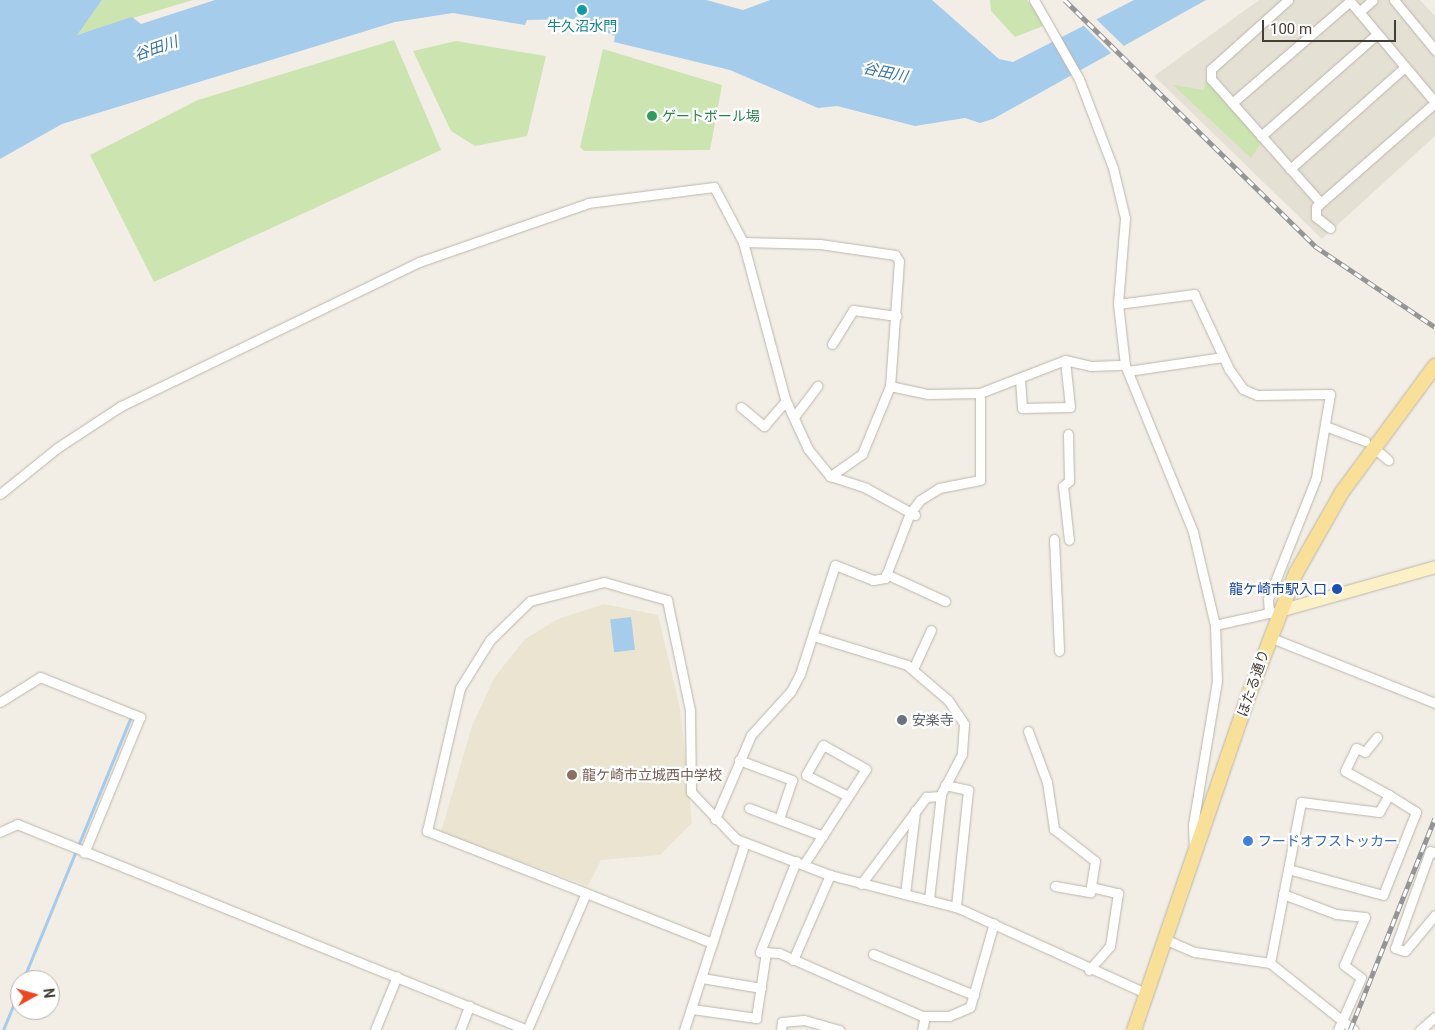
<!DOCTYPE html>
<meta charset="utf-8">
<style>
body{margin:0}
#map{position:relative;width:1435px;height:1030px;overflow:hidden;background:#f2eee6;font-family:Roboto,"Noto Sans JP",sans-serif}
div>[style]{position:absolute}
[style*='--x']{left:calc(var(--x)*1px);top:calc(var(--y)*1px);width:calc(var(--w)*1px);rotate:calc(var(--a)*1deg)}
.residential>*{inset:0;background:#e5e0d4}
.education>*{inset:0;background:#eae4d0}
.green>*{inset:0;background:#cbe4b0}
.water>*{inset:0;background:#a5cceb;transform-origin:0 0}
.pier>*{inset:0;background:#f2eee6}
.stream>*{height:2.5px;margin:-1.25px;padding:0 1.25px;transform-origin:1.25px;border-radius:1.25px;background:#a5cceb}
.river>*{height:16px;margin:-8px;padding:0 8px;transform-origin:8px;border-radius:8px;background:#a5cceb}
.roads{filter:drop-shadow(0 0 1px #bcb6a9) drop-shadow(0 0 1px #bcb6a9)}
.street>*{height:9px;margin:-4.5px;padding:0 4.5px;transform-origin:4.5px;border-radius:4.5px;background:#fff}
.secondary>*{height:12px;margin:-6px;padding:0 6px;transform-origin:6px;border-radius:6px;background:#fbf0c6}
.primary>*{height:14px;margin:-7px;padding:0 7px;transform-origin:7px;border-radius:7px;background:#f8e098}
.rail>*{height:4.5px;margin-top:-2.25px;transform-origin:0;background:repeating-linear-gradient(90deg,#fff 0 8px,#959595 0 16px);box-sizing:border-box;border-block:1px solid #959595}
.dots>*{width:14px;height:14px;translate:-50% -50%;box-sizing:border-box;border:2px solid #fff;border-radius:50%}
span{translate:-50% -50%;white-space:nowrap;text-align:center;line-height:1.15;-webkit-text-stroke:4.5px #fff;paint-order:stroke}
.culture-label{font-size:14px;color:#0d838f}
.leisure-label{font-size:14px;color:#27864d}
.left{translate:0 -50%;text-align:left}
.transit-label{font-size:14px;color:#164399}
.right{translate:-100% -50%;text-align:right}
.street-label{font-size:14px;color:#443f35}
.worship-label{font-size:14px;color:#5b616d}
.education-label{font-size:14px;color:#785e54}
.shop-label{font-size:14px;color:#366cbe}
.water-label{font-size:15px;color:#3674a9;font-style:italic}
.north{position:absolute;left:10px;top:970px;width:50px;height:50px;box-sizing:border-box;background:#fff;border:1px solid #b4b2ae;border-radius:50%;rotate:83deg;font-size:14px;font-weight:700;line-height:20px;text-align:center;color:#443f35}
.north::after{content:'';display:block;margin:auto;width:18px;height:22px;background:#ed4722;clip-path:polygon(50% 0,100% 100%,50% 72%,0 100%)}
.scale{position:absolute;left:1262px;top:20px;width:134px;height:22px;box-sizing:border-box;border:2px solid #443f35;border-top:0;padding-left:6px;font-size:15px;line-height:18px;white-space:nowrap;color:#443f35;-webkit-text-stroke:4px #fff;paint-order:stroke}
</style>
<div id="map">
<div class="residential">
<i style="clip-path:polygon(1259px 0,1420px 0,1435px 16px,1435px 136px,1322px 239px,1154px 76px)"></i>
</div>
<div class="education">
<i style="clip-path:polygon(604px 604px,658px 615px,680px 708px,692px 823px,660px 855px,601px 860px,588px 886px,441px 832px,472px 726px,494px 678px,525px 639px,558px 619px)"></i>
</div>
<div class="green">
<i style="clip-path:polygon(102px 0,193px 0,76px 35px)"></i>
<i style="clip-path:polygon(990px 0,1027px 0,1046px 25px,1015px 37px,991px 11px)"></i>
<i style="clip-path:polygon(394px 40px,441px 150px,154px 282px,90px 155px,198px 100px)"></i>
<i style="clip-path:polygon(456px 41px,546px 56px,527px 136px,475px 146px,451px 131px,413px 51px)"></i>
<i style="clip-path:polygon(603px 49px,722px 85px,710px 150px,584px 151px,580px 147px)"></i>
<i style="clip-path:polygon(1206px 79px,1261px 143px,1251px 158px,1173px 85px,1204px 90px)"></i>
</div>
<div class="water">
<i style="clip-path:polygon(0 0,102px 0,77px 35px,132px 17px,141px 24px,215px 0,581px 0,577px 19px,527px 20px,525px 25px,453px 13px,395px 22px,62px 124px,0 159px)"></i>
<i style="clip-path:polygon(587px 0,706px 0,743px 10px,770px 0,932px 0,999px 59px,1013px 62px,1134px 0,1206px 0,993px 119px,980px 123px,965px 118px,915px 126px,837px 106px,818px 108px,730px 70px,614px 42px,615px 36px,582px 21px)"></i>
<i style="left:631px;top:617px;width:33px;height:21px;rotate:83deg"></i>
</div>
<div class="pier">
<i style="clip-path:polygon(1095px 18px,1125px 47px,1112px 54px,1083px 25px)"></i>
</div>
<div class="stream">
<i style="--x:23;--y:980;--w:284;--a:-67.7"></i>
<i style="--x:3;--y:1030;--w:44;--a:-67.5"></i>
</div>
<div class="river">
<i style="--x:581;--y:0;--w:28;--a:19"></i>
</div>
<div class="roads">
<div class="street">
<i style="--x:1034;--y:0;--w:91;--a:60.3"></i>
<i style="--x:1079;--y:79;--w:95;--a:69.1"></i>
<i style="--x:1113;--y:168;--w:51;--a:76.5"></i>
<i style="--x:1125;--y:218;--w:86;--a:94.7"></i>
<i style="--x:1118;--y:304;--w:61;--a:83.5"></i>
<i style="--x:1125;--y:365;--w:180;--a:67.8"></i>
<i style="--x:1193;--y:532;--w:96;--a:76.7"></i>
<i style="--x:1215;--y:625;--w:56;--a:88"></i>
<i style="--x:1217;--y:681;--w:146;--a:99.5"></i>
<i style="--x:1193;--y:825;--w:24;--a:88"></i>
<i style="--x:1288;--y:0;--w:103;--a:138.1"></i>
<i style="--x:1211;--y:69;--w:10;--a:90"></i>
<i style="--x:1211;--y:79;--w:164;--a:48.5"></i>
<i style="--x:1349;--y:0;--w:133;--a:49.9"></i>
<i style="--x:1394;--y:0;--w:65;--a:50.6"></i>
<i style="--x:1359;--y:12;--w:18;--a:-41"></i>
<i style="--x:1232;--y:103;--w:156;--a:-40.8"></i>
<i style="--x:1261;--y:136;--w:154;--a:-41.3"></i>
<i style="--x:1290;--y:169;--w:154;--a:-41.6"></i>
<i style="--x:1330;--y:228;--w:18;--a:-142"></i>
<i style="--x:1316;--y:217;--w:10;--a:-90"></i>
<i style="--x:1316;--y:207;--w:158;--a:-41.2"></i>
<i style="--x:743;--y:242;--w:77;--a:1.5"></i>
<i style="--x:820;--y:244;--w:76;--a:8.3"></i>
<i style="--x:895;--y:255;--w:7;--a:56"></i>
<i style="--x:899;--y:261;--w:125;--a:94.1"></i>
<i style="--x:890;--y:386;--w:74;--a:112.4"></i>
<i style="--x:862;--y:454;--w:39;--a:145"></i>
<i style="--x:1118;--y:304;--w:77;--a:-7.5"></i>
<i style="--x:1194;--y:294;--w:83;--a:65"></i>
<i style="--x:1229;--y:369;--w:24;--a:55"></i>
<i style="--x:1243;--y:389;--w:15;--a:23"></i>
<i style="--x:1257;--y:395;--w:73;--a:-0.8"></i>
<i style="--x:1330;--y:394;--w:85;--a:99.5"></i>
<i style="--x:1316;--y:478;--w:130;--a:111.6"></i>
<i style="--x:1268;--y:599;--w:14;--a:86"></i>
<i style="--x:832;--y:344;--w:40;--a:-58"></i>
<i style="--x:853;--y:310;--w:44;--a:7.8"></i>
<i style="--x:1128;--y:371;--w:96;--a:-8.4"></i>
<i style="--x:1020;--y:379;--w:29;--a:86"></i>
<i style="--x:1022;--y:408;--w:48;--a:-1.2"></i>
<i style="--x:1070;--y:407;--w:47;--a:-96.1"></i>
<i style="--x:890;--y:386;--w:39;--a:12"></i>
<i style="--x:928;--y:394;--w:52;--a:-1.1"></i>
<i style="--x:980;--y:393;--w:91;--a:-21.2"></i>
<i style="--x:1065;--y:360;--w:27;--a:13"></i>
<i style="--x:1091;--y:366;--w:34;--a:-2"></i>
<i style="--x:741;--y:407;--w:30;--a:40"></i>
<i style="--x:764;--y:426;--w:33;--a:-49"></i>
<i style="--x:794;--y:417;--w:39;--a:-53"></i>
<i style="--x:1325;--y:426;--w:43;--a:20.6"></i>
<i style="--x:1068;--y:434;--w:47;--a:88.8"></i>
<i style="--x:1069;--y:481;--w:8;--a:140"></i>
<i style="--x:1063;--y:486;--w:54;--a:83.7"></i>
<i style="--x:1380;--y:453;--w:11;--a:41"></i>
<i style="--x:0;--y:494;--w:73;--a:-38.9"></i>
<i style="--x:57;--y:448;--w:77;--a:-33.3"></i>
<i style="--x:121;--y:406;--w:331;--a:-25.8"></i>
<i style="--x:419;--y:262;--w:179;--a:-19.2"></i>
<i style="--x:588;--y:203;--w:127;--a:-7.2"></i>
<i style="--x:714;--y:187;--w:62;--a:62.2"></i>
<i style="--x:743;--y:242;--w:163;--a:75"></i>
<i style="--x:785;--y:399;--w:55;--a:65.3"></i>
<i style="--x:808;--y:449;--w:35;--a:51"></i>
<i style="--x:830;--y:476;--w:38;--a:18"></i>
<i style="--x:866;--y:488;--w:56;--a:28.9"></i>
<i style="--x:1054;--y:539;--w:112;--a:87.4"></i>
<i style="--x:886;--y:574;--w:65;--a:24.6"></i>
<i style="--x:1215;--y:625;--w:59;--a:-12.6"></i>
<i style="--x:813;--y:636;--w:98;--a:17.1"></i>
<i style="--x:907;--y:665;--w:54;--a:40.5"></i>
<i style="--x:948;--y:700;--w:29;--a:56"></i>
<i style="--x:964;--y:724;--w:30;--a:94"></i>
<i style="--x:962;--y:754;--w:45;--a:117.7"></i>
<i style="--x:941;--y:794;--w:107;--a:96.5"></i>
<i style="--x:1269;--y:637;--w:179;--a:21.7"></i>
<i style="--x:913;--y:669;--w:43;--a:-65.2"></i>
<i style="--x:0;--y:702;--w:47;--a:-32"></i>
<i style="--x:40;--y:677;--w:108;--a:21.8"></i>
<i style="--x:140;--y:717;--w:147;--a:112.4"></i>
<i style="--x:1028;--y:731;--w:54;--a:69.6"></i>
<i style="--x:1047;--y:782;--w:48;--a:81.5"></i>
<i style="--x:1054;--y:829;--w:52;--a:38"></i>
<i style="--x:1095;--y:861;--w:26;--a:99"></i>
<i style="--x:1091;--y:887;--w:28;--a:13"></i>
<i style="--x:1118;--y:893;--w:54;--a:98.6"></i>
<i style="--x:1110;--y:946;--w:32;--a:131"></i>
<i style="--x:1377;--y:737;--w:19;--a:129"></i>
<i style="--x:1365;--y:752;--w:10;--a:-156"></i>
<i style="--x:1356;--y:748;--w:25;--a:116"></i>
<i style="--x:1345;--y:771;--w:50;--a:28.6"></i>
<i style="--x:739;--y:760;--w:57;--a:20.7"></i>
<i style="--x:792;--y:780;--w:41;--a:108.4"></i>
<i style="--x:945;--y:785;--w:24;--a:12"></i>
<i style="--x:968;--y:790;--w:118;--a:95.9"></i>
<i style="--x:749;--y:808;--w:79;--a:20.7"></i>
<i style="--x:715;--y:819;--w:91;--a:-66.8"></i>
<i style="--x:751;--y:735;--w:59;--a:-47.7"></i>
<i style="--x:791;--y:691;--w:19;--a:-62"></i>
<i style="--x:800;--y:674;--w:114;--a:-72.2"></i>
<i style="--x:835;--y:565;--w:41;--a:21.5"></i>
<i style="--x:873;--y:580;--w:12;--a:-9"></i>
<i style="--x:885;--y:578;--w:70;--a:-69"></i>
<i style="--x:910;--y:513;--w:16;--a:-52"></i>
<i style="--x:920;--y:500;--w:22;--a:-32"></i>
<i style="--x:939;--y:488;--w:42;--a:-11"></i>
<i style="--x:980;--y:480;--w:87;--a:-90"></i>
<i style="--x:0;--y:832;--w:19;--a:-25"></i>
<i style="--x:17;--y:824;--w:550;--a:21.99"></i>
<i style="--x:1435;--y:853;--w:5;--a:-158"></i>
<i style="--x:1430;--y:851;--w:103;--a:109.8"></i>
<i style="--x:1395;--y:948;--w:10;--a:17"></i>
<i style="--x:1405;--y:951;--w:47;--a:-50.2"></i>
<i style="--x:796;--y:861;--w:98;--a:111.6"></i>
<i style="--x:760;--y:952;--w:19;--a:3"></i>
<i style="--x:779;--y:953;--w:156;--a:23.8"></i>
<i style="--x:922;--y:1016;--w:27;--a:0"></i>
<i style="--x:949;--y:1016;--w:23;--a:-23"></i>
<i style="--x:970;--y:1007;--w:87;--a:-74.1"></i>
<i style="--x:804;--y:864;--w:113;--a:-56.9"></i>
<i style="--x:866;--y:769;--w:49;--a:-150.8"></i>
<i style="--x:823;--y:745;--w:34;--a:120"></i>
<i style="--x:806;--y:775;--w:47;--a:26.6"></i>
<i style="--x:861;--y:884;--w:109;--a:-53.2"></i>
<i style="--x:926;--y:797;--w:15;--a:-4"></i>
<i style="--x:1055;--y:886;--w:36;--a:10"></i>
<i style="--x:1090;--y:892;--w:5;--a:-79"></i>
<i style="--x:586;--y:893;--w:171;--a:-158.7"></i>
<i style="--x:427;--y:831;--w:147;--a:-77"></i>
<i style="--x:460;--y:688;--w:57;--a:-58"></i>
<i style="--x:490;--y:640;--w:56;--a:-44.3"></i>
<i style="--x:530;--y:601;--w:76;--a:-14.4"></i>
<i style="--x:604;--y:582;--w:66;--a:15.9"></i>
<i style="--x:667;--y:600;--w:112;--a:78.2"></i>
<i style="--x:690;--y:710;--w:82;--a:89.3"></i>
<i style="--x:691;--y:792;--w:65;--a:46.2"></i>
<i style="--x:736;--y:839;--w:101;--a:21"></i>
<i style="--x:830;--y:875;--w:130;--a:14.3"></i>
<i style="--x:956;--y:907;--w:209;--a:24.4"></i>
<i style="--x:905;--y:894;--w:84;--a:-83.1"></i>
<i style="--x:1283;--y:894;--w:57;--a:20.7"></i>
<i style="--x:1336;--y:914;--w:29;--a:6"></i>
<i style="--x:1365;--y:917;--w:52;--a:113.6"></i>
<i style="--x:1344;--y:965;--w:21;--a:37"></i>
<i style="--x:1361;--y:978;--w:57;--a:113.9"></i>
<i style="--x:1164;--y:939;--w:34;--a:23"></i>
<i style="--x:1195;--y:952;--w:76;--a:8.3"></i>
<i style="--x:1270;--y:963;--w:107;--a:38.6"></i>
<i style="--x:873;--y:954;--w:109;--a:22.1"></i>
<i style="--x:793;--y:960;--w:93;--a:-66.5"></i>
<i style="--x:1270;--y:963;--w:164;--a:-79.1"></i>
<i style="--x:1301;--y:802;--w:79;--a:7.3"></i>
<i style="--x:1379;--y:812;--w:20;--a:-60"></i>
<i style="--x:1389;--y:795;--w:32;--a:32"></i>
<i style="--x:1416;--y:812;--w:89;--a:111.7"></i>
<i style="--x:1383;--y:895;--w:98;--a:-164.7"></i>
<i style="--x:702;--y:978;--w:60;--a:9.6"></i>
<i style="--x:692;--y:1009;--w:65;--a:8"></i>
<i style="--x:756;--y:1018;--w:67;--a:-81.4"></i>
<i style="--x:375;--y:1030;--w:58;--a:-67.8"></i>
<i style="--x:460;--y:1030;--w:26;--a:-69"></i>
<i style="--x:527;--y:1030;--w:149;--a:-66.7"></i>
<i style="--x:586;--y:893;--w:136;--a:21.6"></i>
<i style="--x:684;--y:1030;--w:194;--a:-72"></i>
<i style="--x:781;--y:1030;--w:8;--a:-83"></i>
<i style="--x:782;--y:1022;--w:22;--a:-5"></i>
<i style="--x:804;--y:1020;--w:37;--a:16"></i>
<i style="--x:922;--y:1030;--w:14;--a:-78"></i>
<i style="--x:1420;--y:1030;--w:20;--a:-41"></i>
</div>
<div class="secondary">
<i style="--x:1280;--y:611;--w:161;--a:-15.8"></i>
</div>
<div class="primary">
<i style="--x:1134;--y:1030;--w:357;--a:-71.1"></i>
<i style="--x:1250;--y:692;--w:128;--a:-68.9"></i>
<i style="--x:1296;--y:573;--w:93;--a:-60.4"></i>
<i style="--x:1342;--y:492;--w:157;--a:-53.6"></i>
</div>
</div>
<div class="rail">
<i style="--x:1065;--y:0;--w:351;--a:44.5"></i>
<i style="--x:1315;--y:246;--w:145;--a:34"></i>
<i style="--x:1350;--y:1030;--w:228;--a:-68.2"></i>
</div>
<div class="dots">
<i style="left:582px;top:10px;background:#0f9aa8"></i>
<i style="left:652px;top:116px;background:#2e9e5b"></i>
<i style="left:1337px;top:589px;background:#1a4fb4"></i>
<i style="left:902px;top:720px;background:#6b7280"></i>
<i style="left:572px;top:775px;background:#8d6e63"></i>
<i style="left:1248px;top:841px;background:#3f7fe0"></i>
</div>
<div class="culture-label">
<span style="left:582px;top:26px">牛久沼水門</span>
</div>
<div class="leisure-label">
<span class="left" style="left:662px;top:116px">ゲートボール場</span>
</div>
<div class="transit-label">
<span class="right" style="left:1327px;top:589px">龍ケ崎市駅入口</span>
</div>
<div class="street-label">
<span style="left:1253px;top:683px;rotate:-71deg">ほたる通り</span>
</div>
<div class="worship-label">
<span class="left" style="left:912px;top:720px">安楽寺</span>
</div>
<div class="education-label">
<span class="left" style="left:582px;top:775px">龍ケ崎市立城西中学校</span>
</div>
<div class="shop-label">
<span class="left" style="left:1258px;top:841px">フードオフストッカー</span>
</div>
<div class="water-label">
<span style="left:156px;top:49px;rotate:-19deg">谷田川</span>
<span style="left:885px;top:73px;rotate:12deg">谷田川</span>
</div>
<div class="north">N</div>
<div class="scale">100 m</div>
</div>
